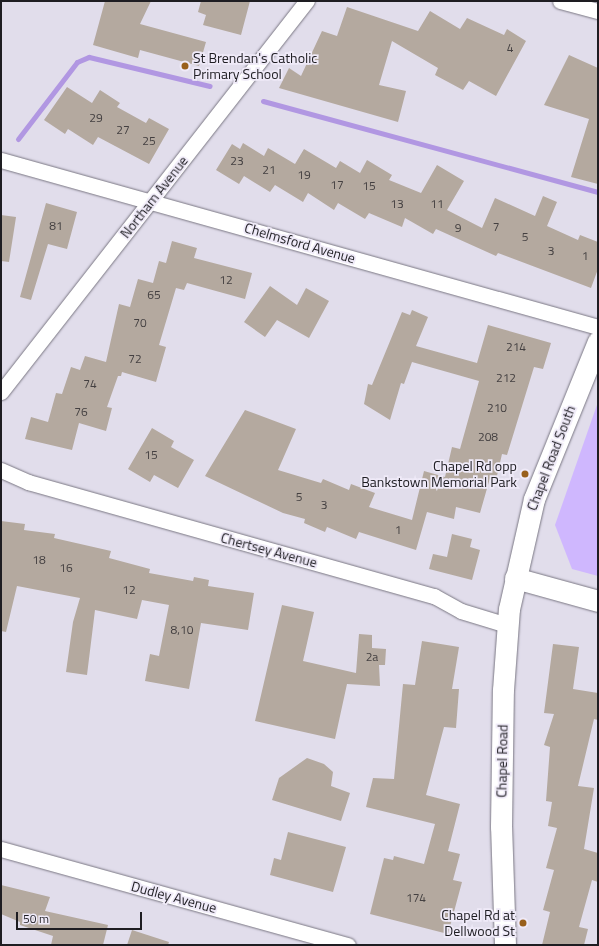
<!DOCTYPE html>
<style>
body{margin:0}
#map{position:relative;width:599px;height:946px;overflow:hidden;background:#e1ddeb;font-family:"Titillium Web",sans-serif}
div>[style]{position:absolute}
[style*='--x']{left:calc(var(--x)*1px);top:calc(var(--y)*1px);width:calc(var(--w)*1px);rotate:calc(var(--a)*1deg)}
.green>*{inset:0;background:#cfb7fe}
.stream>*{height:5px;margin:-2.5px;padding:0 2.5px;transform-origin:2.5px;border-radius:2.5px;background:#b197e2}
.building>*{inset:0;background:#b4a99f}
.roads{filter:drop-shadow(0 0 1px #7a7783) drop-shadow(0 0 1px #7a7783)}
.street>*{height:15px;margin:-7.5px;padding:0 7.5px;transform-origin:7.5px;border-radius:7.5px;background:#fff}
.secondary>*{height:21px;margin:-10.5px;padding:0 10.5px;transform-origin:10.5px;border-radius:10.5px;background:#fff}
.dots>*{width:11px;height:11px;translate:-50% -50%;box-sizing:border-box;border:2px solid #efeaf8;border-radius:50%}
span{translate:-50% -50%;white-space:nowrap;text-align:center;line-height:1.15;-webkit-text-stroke:3.5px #efeaf8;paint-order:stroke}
.number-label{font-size:12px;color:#444041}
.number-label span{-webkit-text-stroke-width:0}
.poi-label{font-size:14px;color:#1e1d22}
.left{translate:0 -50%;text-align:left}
.right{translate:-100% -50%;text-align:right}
.street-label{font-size:14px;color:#1e1d22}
.frame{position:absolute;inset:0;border:2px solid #1e1d22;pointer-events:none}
.scale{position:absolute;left:16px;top:912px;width:126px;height:18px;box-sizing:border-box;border:2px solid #1e1d22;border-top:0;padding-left:5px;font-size:12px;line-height:14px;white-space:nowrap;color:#1e1d22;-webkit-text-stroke:3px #efeaf8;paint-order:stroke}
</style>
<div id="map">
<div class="green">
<i style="clip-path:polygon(598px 402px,598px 576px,572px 569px,555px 525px)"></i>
</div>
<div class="stream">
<i style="--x:263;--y:101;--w:347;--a:15.2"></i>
<i style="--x:18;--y:139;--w:97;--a:-52.5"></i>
<i style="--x:77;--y:62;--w:13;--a:-23"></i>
<i style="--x:89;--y:57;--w:124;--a:13.5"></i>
</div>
<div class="building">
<i style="clip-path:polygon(105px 1px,151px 1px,140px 24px,206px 42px,199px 66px,140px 50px,138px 58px,93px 45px)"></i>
<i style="clip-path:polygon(201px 1px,250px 1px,241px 35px,203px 25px,206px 15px,198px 12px)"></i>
<i style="clip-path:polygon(347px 7px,418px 31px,430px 11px,460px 29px,467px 18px,504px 35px,507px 29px,526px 41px,496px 96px,469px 81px,463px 90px,435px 75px,438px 68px,392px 41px,379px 85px,406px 91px,398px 122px,279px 88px,289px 68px,301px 76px,322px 31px,337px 36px)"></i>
<i style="clip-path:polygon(569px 55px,598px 68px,598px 184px,571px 177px,589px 119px,544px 105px)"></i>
<i style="clip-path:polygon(67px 87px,92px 103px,100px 90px,120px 103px,117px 107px,146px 123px,149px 118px,169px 129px,149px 164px,98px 137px,93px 145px,68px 129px,65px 134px,44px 120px)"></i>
<i style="clip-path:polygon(243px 143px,264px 156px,268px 148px,295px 164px,304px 149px,336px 168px,340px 161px,360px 173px,367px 160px,392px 175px,389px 180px,421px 193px,437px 165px,464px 181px,447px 210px,482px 228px,495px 198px,535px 216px,543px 196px,557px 202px,547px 226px,578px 240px,580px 235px,598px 242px,598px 269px,591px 288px,498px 253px,496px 256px,436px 229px,433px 234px,405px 218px,402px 227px,369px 213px,365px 219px,338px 203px,334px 210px,308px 193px,303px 202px,275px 185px,270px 192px,244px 176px,239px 184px,216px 170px,232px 144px,240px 149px)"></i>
<i style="clip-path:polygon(46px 203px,77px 212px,67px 249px,48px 244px,31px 300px,20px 297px)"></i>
<i style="clip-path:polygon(1px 215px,16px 217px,9px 262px,1px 261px)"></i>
<i style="clip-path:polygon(172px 241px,197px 248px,194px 258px,252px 273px,245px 299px,187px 283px,184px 290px,176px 288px,159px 345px,166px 347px,156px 382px,122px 372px,121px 376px,118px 376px,107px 407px,112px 408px,106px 431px,79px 423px,72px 450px,25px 439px,31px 417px,48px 422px,56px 393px,62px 394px,71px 367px,80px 370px,85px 356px,106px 362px,119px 304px,130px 307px,138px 279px,153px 283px,159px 261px,166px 263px)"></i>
<i style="clip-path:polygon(270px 286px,297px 305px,306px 288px,329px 301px,309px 338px,277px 320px,265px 337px,244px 322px)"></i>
<i style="clip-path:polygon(412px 310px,428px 317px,416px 346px,477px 363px,488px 325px,551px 343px,543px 369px,534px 367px,507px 455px,502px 454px,496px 480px,490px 478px,480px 513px,456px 507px,454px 519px,427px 512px,416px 550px,359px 532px,356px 539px,327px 527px,325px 532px,304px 523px,305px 519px,283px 513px,205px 476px,245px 410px,296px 429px,278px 470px,321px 483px,323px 479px,349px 490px,351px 484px,375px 493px,369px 507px,412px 520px,424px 471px,445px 477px,452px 447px,460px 449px,479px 381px,412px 362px,404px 384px,401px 383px,390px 420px,364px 404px,368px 384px,372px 385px,402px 312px,410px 315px)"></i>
<i style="clip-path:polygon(152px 428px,174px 441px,171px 447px,194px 460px,178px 488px,154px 475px,150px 482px,128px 469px)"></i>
<i style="clip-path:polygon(1px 521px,25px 524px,24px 530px,55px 534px,54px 538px,111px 551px,109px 558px,150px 569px,149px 573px,193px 581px,194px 577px,209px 580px,208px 586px,254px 593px,248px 630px,201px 623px,189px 689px,145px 681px,150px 654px,159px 656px,169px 605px,142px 600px,137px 619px,95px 610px,87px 675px,66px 672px,73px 622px,80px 598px,17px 586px,6px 632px,1px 631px)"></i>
<i style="clip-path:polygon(452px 534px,472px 539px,470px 547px,480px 550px,472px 580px,429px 569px,433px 554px,447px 557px)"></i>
<i style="clip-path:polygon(282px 605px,314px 612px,303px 661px,356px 673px,359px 634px,372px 635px,372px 648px,386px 649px,385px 665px,379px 665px,380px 686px,347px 684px,335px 739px,255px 721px)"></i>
<i style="clip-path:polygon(422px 641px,459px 647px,452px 689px,459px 689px,456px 728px,444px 727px,426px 795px,460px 804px,448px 851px,460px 854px,453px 880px,462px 882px,448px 934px,370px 914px,384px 858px,393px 860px,394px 856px,424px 864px,435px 824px,366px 807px,373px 778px,394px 779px,403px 684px,415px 685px)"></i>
<i style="clip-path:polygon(553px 644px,579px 647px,573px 689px,598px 693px,598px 720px,594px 719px,578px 786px,594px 788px,584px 849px,598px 853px,598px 882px,592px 880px,579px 927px,588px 929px,584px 945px,542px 945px,550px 912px,543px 910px,554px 870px,546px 868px,557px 828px,548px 826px,552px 802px,546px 801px,550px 747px,544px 745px,554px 714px,544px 713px)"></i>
<i style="clip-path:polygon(307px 758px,324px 764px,333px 772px,331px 786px,350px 793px,341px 821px,272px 800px,279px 778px)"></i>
<i style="clip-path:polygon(288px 832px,346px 847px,333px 892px,270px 875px,274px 858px,281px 860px)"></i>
<i style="clip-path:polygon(1px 885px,50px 897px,45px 911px,108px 925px,103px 945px,51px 945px,53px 936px,20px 925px,20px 922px,1px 914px)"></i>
<i style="clip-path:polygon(132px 930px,169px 942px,168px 945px,127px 945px)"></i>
</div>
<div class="roads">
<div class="street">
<i style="--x:560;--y:1;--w:39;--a:15"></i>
<i style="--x:1;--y:160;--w:620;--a:15.63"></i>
<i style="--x:1;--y:392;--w:497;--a:-52"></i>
<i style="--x:1;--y:470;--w:30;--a:24"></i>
<i style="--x:28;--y:482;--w:422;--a:15.7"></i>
<i style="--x:434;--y:596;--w:31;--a:29"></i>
<i style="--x:461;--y:611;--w:48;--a:16.9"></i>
<i style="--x:1;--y:849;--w:360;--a:15.5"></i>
</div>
<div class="secondary">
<i style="--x:515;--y:578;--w:86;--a:15.5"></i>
<i style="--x:505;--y:945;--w:118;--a:-91.9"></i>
<i style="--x:501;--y:827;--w:137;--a:-89.2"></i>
<i style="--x:503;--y:690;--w:81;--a:-85.8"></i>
<i style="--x:509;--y:609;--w:113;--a:-77.2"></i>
<i style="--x:534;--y:499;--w:170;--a:-67.9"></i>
</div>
</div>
<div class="dots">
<i style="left:185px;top:66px;background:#99601c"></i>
<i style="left:525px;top:474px;background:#99601c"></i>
<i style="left:523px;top:923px;background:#99601c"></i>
</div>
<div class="number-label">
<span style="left:510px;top:48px">4</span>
<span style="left:96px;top:118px">29</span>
<span style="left:123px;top:130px">27</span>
<span style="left:149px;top:141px">25</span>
<span style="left:237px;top:161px">23</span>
<span style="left:269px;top:170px">21</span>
<span style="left:304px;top:175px">19</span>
<span style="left:337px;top:185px">17</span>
<span style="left:369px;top:186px">15</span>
<span style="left:397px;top:204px">13</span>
<span style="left:437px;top:204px">11</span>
<span style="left:56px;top:226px">81</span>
<span style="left:496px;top:227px">7</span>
<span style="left:458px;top:228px">9</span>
<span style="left:525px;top:237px">5</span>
<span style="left:551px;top:251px">3</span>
<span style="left:585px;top:256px">1</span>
<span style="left:226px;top:280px">12</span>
<span style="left:154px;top:295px">65</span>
<span style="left:140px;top:323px">70</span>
<span style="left:516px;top:347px">214</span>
<span style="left:135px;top:359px">72</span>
<span style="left:506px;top:378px">212</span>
<span style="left:90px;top:384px">74</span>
<span style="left:497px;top:408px">210</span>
<span style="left:81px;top:412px">76</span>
<span style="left:488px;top:437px">208</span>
<span style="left:151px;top:455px">15</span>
<span style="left:299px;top:497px">5</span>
<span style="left:324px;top:505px">3</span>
<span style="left:398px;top:530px">1</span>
<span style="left:39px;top:560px">18</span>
<span style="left:66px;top:568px">16</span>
<span style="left:129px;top:590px">12</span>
<span style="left:182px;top:630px">8,10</span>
<span style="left:372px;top:657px">2a</span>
<span style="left:416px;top:898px">174</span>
</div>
<div class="poi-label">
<span class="left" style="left:193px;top:66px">St Brendan's Catholic<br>Primary School</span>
<span class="right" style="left:517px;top:474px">Chapel Rd opp<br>Bankstown Memorial Park</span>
<span class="right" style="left:515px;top:923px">Chapel Rd at<br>Dellwood St</span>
</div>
<div class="street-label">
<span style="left:154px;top:197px;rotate:-52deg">Northam Avenue</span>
<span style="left:300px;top:243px;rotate:16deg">Chelmsford Avenue</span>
<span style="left:551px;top:458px;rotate:-69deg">Chapel Road South</span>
<span style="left:269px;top:550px;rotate:15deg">Chertsey Avenue</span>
<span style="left:502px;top:761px;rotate:-89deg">Chapel Road</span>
<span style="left:174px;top:897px;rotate:15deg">Dudley Avenue</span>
</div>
<div class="frame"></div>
<div class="scale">50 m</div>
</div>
